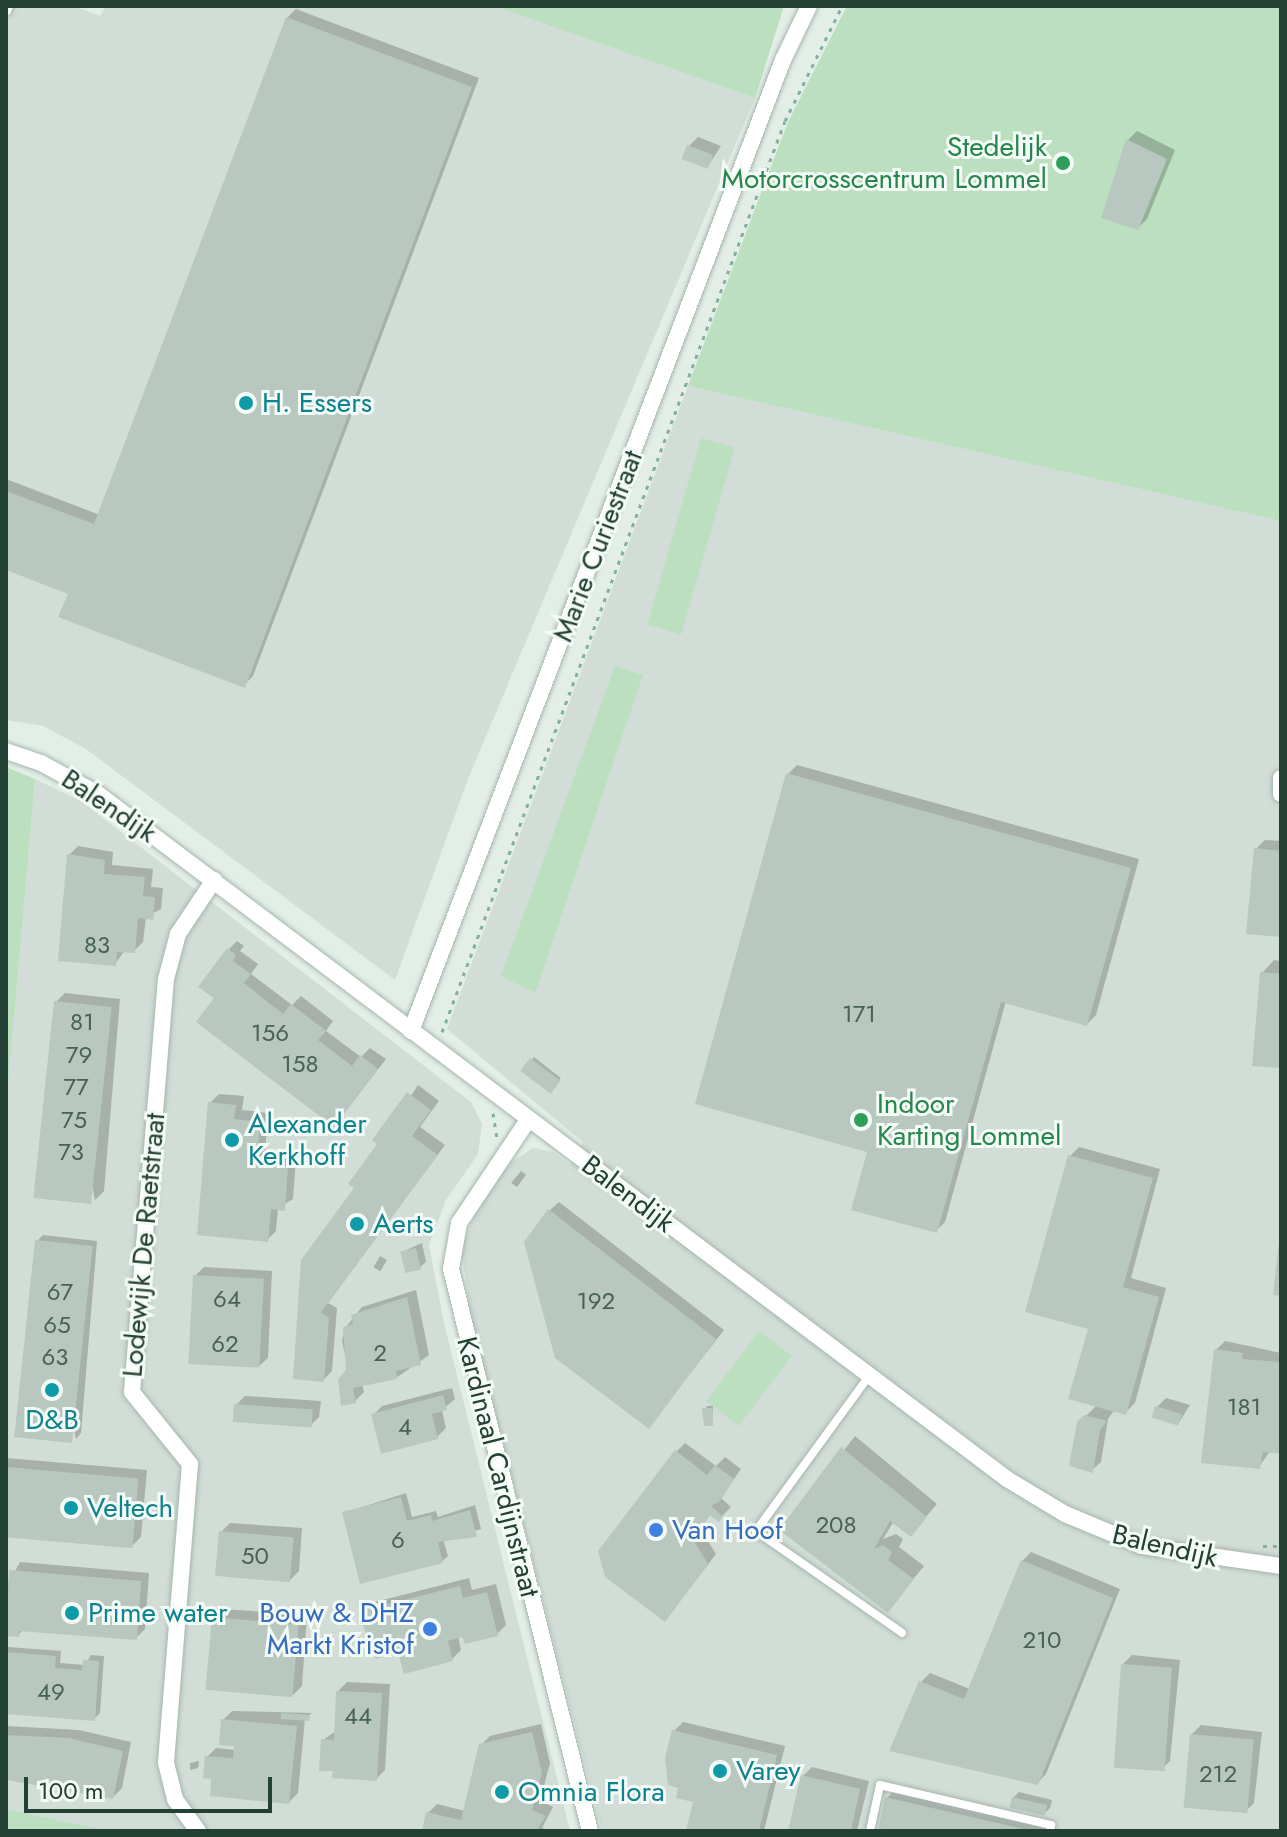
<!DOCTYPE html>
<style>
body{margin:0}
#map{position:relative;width:1287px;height:1837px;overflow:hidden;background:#e3eee7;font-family:Jost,sans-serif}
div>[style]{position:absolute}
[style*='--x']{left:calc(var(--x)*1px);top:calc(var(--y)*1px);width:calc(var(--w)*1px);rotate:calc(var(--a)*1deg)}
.built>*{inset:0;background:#d1ddd6}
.green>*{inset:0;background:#bbdfbf;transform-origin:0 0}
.shadow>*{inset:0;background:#0003;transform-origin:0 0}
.building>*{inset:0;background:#b8c8c0;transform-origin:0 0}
.path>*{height:3px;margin-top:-1.5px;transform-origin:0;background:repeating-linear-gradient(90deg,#82b29b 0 4px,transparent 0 10px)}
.roads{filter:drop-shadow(0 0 2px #a5b6ad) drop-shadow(0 0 2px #a5b6ad)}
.service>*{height:8px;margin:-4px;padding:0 4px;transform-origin:4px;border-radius:4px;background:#fff}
.minor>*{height:16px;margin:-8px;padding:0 8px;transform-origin:8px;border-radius:8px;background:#fff}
.dots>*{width:22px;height:22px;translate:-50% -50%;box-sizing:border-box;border:4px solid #f4faf6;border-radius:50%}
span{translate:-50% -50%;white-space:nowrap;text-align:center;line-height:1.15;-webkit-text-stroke:6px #f4faf6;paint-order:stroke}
.number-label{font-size:24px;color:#486256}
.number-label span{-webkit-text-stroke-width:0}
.leisure-label{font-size:28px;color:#27864d}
.right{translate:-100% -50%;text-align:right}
.left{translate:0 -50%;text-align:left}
.culture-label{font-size:28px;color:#0d838f}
.street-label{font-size:28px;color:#224033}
.shop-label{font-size:28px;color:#366cbe}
.frame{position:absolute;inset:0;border:8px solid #224033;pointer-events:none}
.scale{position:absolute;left:24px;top:1777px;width:248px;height:36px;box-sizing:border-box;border:4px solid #224033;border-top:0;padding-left:10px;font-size:24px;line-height:28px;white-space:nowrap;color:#224033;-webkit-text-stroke:6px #f4faf6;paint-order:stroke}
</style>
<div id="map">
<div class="built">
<i style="clip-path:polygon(6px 6px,74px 6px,100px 16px,106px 6px,494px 6px,755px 98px,468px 779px,395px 980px,86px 749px,43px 726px,6px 720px)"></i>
<i style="clip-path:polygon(688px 386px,1281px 521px,1281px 1831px,602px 1831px,472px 1321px,461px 1250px,481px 1198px,507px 1165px,533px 1148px,553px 1152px,570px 1165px,583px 1142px,447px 1029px)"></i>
<i style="clip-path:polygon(35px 779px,81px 801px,471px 1102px,482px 1124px,478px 1154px,446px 1200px,429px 1245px,444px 1323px,570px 1831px,109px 1831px,6px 1809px,6px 1109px)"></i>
</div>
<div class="green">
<i style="clip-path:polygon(494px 6px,784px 6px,755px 98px)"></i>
<i style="clip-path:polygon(847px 6px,1281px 6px,1281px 521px,688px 386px,788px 122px)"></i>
<i style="left:701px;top:438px;width:35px;height:194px;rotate:16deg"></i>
<i style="clip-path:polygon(615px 666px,643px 675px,535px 993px,501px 976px)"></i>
<i style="clip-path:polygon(6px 767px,35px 779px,6px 1109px)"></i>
<i style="left:759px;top:1331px;width:41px;height:88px;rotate:37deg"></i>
<i style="clip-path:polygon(6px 1809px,109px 1831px,6px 1831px)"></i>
</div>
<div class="shadow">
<i style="clip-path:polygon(296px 9px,479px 78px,253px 676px,244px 685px,70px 592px,6px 568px,6px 479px,100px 515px,287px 18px)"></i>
<i style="clip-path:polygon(1137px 131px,1175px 150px,1147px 219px,1138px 228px,1128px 140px)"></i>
<i style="clip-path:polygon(698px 137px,721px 146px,708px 166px,689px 146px)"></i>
<i style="clip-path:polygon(797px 765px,1139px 859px,1096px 1015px,1087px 1024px,1006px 1001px,945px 1222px,936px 1231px,869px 1150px,788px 774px)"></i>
<i style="clip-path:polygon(1265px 840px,1281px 841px,1281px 935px,1256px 849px)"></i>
<i style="clip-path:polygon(78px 846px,113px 852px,112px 865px,153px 869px,151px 887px,163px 888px,161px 909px,146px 917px,143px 942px,134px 951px,125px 950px,115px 964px,69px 855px)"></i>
<i style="clip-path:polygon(237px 941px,244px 946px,240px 951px,258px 964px,251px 974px,292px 1005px,301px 996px,333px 1021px,326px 1031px,361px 1057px,370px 1048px,386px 1059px,342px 1116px,217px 997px,228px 950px)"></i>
<i style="clip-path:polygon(1274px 960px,1281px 961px,1281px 1066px,1262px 973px)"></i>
<i style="clip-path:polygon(65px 993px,120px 999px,104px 1191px,95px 1200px,56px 1002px)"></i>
<i style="left:534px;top:1057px;width:34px;height:18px;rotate:38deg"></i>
<i style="clip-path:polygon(418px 1085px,439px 1101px,420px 1127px,445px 1145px,328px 1303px,337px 1308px,332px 1371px,323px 1380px,295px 1377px,380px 1143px)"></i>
<i style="clip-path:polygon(219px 1094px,244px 1096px,242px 1110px,268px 1113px,265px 1156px,296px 1157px,293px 1199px,278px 1208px,276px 1231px,267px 1240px,210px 1103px)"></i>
<i style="clip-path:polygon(1079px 1147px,1160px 1169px,1131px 1278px,1166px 1288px,1135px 1403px,1126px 1412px,1115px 1409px,1108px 1419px,1101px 1462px,1092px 1470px,1079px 1423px,1097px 1405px,1070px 1156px)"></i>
<i style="clip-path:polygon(521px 1171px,526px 1175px,517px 1187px,511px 1183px)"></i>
<i style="clip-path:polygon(559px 1202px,724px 1330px,649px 1426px,550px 1210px)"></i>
<i style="clip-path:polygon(43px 1235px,97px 1241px,81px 1433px,76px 1439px,37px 1241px)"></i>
<i style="clip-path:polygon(422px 1243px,426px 1262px,420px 1267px,402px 1252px)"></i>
<i style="left:380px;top:1256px;width:8px;height:13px;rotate:30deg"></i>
<i style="clip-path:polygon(204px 1267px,272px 1271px,268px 1358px,259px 1366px,195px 1276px)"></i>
<i style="clip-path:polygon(416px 1290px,429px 1355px,396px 1378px,362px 1384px,364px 1392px,355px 1401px,342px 1341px,345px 1328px,362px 1307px)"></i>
<i style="clip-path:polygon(1225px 1341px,1281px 1353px,1281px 1452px,1270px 1451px,1259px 1467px,1216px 1350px)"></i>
<i style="clip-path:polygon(452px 1388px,455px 1399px,442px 1410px,446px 1428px,437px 1437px,373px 1415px,382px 1406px)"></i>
<i style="clip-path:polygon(245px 1396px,321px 1401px,319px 1417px,310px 1426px,236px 1405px)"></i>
<i style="clip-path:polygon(1166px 1398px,1190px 1405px,1178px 1424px,1157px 1407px)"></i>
<i style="clip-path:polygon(707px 1406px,713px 1406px,712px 1424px,705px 1409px)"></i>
<i style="clip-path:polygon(855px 1436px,937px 1504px,911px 1534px,894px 1521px,883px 1539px,896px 1534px,903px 1539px,899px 1547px,924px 1566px,888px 1610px,782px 1530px)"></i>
<i style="clip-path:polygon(685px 1443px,716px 1466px,725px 1457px,741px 1469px,721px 1498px,731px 1507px,718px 1520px,711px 1514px,700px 1528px,716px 1554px,673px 1610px,676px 1452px)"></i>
<i style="clip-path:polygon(6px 1458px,147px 1470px,141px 1537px,132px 1546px,6px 1535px)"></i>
<i style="clip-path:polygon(406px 1493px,412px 1517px,436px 1511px,438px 1517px,475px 1505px,481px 1529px,443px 1539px,448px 1556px,442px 1561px,344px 1513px)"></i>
<i style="clip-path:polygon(230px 1523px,302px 1528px,299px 1571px,290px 1580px,221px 1532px)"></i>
<i style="clip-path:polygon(1031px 1552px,1120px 1589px,1046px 1774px,1037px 1783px,921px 1682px,930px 1673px,970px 1689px,1022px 1561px)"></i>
<i style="clip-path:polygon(20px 1562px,149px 1573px,145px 1629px,136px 1638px,24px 1629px,18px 1635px,6px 1634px,6px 1587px)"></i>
<i style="clip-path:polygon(469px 1578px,472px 1590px,496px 1584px,506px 1625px,497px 1634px,458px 1636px,461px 1650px,452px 1659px,370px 1645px,366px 1611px,375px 1602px)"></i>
<i style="clip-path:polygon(223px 1609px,307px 1615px,302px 1686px,293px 1695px,214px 1618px)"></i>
<i style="clip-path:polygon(8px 1647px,61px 1651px,60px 1663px,85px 1665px,91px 1655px,104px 1656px,100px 1713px,94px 1719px,6px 1712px)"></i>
<i style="clip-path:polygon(1132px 1655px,1180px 1660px,1170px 1761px,1161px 1770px,1123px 1664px)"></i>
<i style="clip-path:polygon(347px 1682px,390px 1684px,385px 1770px,376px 1779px,335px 1769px,323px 1740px,336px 1731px,338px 1691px)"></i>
<i style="clip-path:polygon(232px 1711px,312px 1713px,305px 1718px,298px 1793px,289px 1802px,213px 1777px,207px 1757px,216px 1748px,236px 1750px,223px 1720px)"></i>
<i style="clip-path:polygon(683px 1722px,785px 1746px,764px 1831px,688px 1831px,695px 1801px,674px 1731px)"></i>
<i style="clip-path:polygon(541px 1724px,550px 1763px,540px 1801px,553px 1807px,542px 1828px,553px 1831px,424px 1831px,428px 1813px,437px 1804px,465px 1811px,481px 1745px,490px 1736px)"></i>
<i style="clip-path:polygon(1201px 1725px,1262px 1732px,1254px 1803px,1245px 1812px,1192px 1734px)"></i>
<i style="clip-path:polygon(6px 1726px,79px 1730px,131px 1742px,122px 1788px,113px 1797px,6px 1778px)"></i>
<i style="clip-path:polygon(199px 1761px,198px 1768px,190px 1770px,190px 1763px)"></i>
<i style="clip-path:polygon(812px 1767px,869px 1781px,857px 1831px,790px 1831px,803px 1776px)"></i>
<i style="clip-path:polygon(896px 1789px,1051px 1825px,1049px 1831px,880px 1831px,887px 1798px)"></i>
<i style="clip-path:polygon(1019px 1792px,1052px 1800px,1050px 1808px,1044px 1814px,1013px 1798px)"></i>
</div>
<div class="building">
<i style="clip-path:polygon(286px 17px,472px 87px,245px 688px,58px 617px,68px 594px,6px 570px,6px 491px,94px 524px)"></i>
<i style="clip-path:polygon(1126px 139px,1167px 159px,1138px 230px,1101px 218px)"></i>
<i style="left:687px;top:145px;width:28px;height:15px;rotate:21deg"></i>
<i style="clip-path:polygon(786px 773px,1131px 868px,1087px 1026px,1001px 1002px,937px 1233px,851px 1210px,867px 1152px,695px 1104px)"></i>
<i style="clip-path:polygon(1254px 848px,1281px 851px,1281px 937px,1246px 934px)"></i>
<i style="clip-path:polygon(67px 854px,105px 860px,104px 874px,145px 877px,143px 896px,155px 897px,153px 920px,138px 918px,135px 953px,117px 952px,116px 966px,58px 961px)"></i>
<i style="clip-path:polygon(227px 948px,236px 955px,233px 961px,251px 974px,244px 983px,283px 1014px,291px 1004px,326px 1031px,318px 1040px,352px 1066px,360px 1055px,378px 1069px,334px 1127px,196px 1022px,214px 998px,198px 987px)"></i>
<i style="clip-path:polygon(1260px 972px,1281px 974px,1281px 1068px,1252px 1066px)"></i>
<i style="left:54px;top:1001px;width:58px;height:198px;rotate:6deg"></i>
<i style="left:530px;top:1058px;width:38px;height:16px;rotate:37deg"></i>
<i style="clip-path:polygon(407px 1092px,431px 1110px,412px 1136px,438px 1155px,321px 1312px,329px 1318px,324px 1382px,293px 1379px,301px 1260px,354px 1188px,348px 1184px,377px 1144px,372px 1140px)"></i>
<i style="clip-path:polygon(208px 1102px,236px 1105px,234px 1119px,260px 1122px,257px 1164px,288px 1166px,285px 1211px,271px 1209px,268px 1242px,197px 1235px)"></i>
<i style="clip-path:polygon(1068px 1155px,1153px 1178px,1123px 1287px,1159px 1297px,1126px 1415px,1068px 1399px,1088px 1329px,1025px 1312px)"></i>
<i style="clip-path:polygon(548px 1209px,716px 1339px,649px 1429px,555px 1358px,524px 1242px)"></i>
<i style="left:35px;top:1240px;width:58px;height:198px;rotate:6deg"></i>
<i style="clip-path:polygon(1279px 1242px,1281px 1242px,1281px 1296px,1273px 1295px)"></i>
<i style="left:416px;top:1248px;width:22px;height:16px;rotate:77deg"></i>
<i style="left:193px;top:1275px;width:71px;height:89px;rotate:3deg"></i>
<i style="clip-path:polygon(407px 1297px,421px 1365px,396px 1371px,397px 1379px,353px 1388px,356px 1403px,341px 1406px,338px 1379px,346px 1370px,343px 1327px,353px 1324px,351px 1315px)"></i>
<i style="clip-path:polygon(1214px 1349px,1243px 1353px,1242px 1359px,1281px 1362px,1281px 1454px,1263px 1452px,1260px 1469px,1201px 1463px)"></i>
<i style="clip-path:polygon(443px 1395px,447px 1410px,432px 1414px,438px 1439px,381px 1454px,371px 1414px)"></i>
<i style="left:234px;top:1404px;width:79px;height:18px;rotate:4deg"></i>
<i style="left:1155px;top:1406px;width:28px;height:12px;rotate:17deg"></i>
<i style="clip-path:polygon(702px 1408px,712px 1408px,713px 1426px,704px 1426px)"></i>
<i style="clip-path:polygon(1084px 1415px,1107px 1421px,1100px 1430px,1093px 1473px,1069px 1466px,1077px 1422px)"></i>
<i style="clip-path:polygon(841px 1447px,927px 1517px,911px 1537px,890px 1521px,874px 1549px,883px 1545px,892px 1552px,888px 1560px,914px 1579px,888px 1613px,779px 1530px)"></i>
<i style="clip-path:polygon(675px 1450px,707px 1475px,715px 1465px,734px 1479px,720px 1501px,711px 1506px,723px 1517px,719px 1522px,710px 1515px,692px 1538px,708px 1564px,665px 1622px,605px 1577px,598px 1551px)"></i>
<i style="left:6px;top:1467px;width:133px;height:70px;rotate:5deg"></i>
<i style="clip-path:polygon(401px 1497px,407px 1521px,431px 1515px,432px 1521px,470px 1510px,477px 1537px,438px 1542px,443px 1563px,360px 1584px,342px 1512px)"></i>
<i style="left:219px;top:1531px;width:75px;height:45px;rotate:5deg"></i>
<i style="clip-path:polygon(1021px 1560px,1113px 1598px,1038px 1785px,889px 1751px,919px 1681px,964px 1699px)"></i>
<i style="clip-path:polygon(9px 1570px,141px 1581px,137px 1640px,19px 1631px,19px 1637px,6px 1636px)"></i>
<i style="clip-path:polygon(460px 1586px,463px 1598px,487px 1592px,498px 1636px,465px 1644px,462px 1637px,448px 1641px,453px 1661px,404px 1674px,398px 1653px,376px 1659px,362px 1623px,364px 1610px)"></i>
<i style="left:212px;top:1617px;width:87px;height:73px;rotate:5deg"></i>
<i style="clip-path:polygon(6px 1652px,56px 1656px,55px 1668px,82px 1670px,83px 1660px,99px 1661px,95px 1721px,6px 1714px)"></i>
<i style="left:1121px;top:1664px;width:51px;height:104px;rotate:4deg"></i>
<i style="clip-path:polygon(336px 1691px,382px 1693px,377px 1781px,332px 1778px,333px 1771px,319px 1771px,321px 1739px,334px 1740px)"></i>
<i style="left:281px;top:1713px;width:29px;height:6px;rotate:4deg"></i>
<i style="clip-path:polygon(221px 1719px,297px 1726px,289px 1804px,210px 1796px,211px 1779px,203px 1778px,205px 1756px,233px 1758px,234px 1746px,219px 1745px)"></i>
<i style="clip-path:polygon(672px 1730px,777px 1755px,759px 1831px,686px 1831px,693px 1802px,676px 1798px,678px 1788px,668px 1785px,665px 1758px)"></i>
<i style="clip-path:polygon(532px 1732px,542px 1773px,532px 1810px,546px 1816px,536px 1831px,422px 1831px,426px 1812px,461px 1820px,479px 1744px)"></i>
<i style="left:1190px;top:1734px;width:64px;height:74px;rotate:5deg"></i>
<i style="clip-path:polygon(6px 1735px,69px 1738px,123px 1751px,113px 1799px,6px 1780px)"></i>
<i style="clip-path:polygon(801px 1775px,860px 1789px,851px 1831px,788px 1831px)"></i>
<i style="clip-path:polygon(885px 1797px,1028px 1830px,1028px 1831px,878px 1831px)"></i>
<i style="left:1012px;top:1797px;width:36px;height:11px;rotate:13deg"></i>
</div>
<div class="path">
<i style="--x:442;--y:1032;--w:973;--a:-69.37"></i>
<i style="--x:785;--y:121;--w:128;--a:-63.6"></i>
<i style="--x:493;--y:1113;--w:24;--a:81"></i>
<i style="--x:1263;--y:1546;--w:18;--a:0"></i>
</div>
<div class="roads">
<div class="service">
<i style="--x:7;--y:11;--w:5;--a:-68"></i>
<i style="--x:869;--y:1376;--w:192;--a:126.1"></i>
<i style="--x:756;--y:1531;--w:178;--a:34.9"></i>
<i style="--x:870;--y:1831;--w:47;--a:-77.7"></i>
<i style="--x:880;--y:1785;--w:176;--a:13.2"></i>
<i style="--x:1051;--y:1825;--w:6;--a:99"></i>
</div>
<div class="minor">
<i style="--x:6;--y:751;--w:37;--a:19"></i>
<i style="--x:41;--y:763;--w:65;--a:28.5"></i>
<i style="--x:98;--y:794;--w:1138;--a:37"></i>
<i style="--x:1007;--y:1479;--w:68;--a:31.1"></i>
<i style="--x:1065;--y:1514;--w:83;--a:22.6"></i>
<i style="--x:1142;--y:1546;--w:140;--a:8.2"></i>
<i style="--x:1281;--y:778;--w:16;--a:90"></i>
<i style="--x:411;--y:1031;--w:1040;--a:-69.04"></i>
<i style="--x:783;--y:60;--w:60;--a:-64.3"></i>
<i style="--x:528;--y:1120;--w:124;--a:123.8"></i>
<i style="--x:459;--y:1223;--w:47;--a:99.9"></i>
<i style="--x:451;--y:1269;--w:579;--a:76.11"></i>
<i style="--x:198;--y:1831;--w:39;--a:-126"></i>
<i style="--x:175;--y:1799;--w:38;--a:-104"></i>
<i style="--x:166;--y:1762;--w:299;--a:-85.4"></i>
<i style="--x:190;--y:1464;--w:92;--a:-128.9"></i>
<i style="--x:132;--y:1392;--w:414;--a:-85.3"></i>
<i style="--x:166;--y:979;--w:47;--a:-75.1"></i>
<i style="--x:178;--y:934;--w:65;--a:-56.3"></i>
</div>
</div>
<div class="dots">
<i style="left:1063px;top:163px;background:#2e9e5b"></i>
<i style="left:246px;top:403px;background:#0f9aa8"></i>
<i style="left:861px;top:1120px;background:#2e9e5b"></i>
<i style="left:232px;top:1140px;background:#0f9aa8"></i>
<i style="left:357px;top:1224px;background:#0f9aa8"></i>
<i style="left:52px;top:1390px;background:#0f9aa8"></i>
<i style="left:71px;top:1508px;background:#0f9aa8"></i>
<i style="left:656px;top:1530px;background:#3f7fe0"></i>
<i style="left:72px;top:1613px;background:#0f9aa8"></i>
<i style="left:430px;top:1629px;background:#3f7fe0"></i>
<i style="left:720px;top:1771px;background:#0f9aa8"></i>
<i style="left:502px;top:1792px;background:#0f9aa8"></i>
</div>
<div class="number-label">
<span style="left:97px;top:945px">83</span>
<span style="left:859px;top:1014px">171</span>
<span style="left:82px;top:1022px">81</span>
<span style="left:270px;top:1033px">156</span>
<span style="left:79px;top:1055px">79</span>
<span style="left:300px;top:1064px">158</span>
<span style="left:76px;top:1087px">77</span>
<span style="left:74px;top:1120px">75</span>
<span style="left:71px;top:1152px">73</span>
<span style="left:60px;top:1292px">67</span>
<span style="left:227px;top:1299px">64</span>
<span style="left:596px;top:1301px">192</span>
<span style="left:57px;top:1325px">65</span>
<span style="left:225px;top:1344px">62</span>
<span style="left:380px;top:1353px">2</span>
<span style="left:55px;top:1357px">63</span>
<span style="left:1244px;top:1407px">181</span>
<span style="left:405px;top:1427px">4</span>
<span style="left:836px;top:1525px">208</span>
<span style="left:398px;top:1540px">6</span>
<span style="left:255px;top:1556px">50</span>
<span style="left:1042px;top:1640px">210</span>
<span style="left:51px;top:1692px">49</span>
<span style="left:358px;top:1716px">44</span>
<span style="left:1218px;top:1774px">212</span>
</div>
<div class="leisure-label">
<span class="right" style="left:1047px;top:163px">Stedelijk<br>Motorcrosscentrum Lommel</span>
<span class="left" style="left:877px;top:1120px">Indoor<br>Karting Lommel</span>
</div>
<div class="culture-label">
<span class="left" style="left:262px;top:403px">H. Essers</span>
<span class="left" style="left:248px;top:1140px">Alexander<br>Kerkhoff</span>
<span class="left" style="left:373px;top:1224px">Aerts</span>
<span style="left:52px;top:1420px">D&amp;B</span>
<span class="left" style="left:87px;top:1508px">Veltech</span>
<span class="left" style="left:88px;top:1613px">Prime water</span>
<span class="left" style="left:736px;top:1771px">Varey</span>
<span class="left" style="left:518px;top:1792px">Omnia Flora</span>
</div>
<div class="street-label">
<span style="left:598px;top:546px;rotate:-69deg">Marie Curiestraat</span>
<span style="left:109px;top:806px;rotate:34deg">Balendijk</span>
<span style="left:628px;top:1194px;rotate:37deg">Balendijk</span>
<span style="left:144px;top:1245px;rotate:-85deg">Lodewijk De Raetstraat</span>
<span style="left:498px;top:1467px;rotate:76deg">Kardinaal Cardijnstraat</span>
<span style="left:1165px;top:1546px;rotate:13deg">Balendijk</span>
</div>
<div class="shop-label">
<span class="left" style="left:672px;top:1530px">Van Hoof</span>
<span class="right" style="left:414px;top:1629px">Bouw &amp; DHZ<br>Markt Kristof</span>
</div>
<div class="frame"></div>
<div class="scale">100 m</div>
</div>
